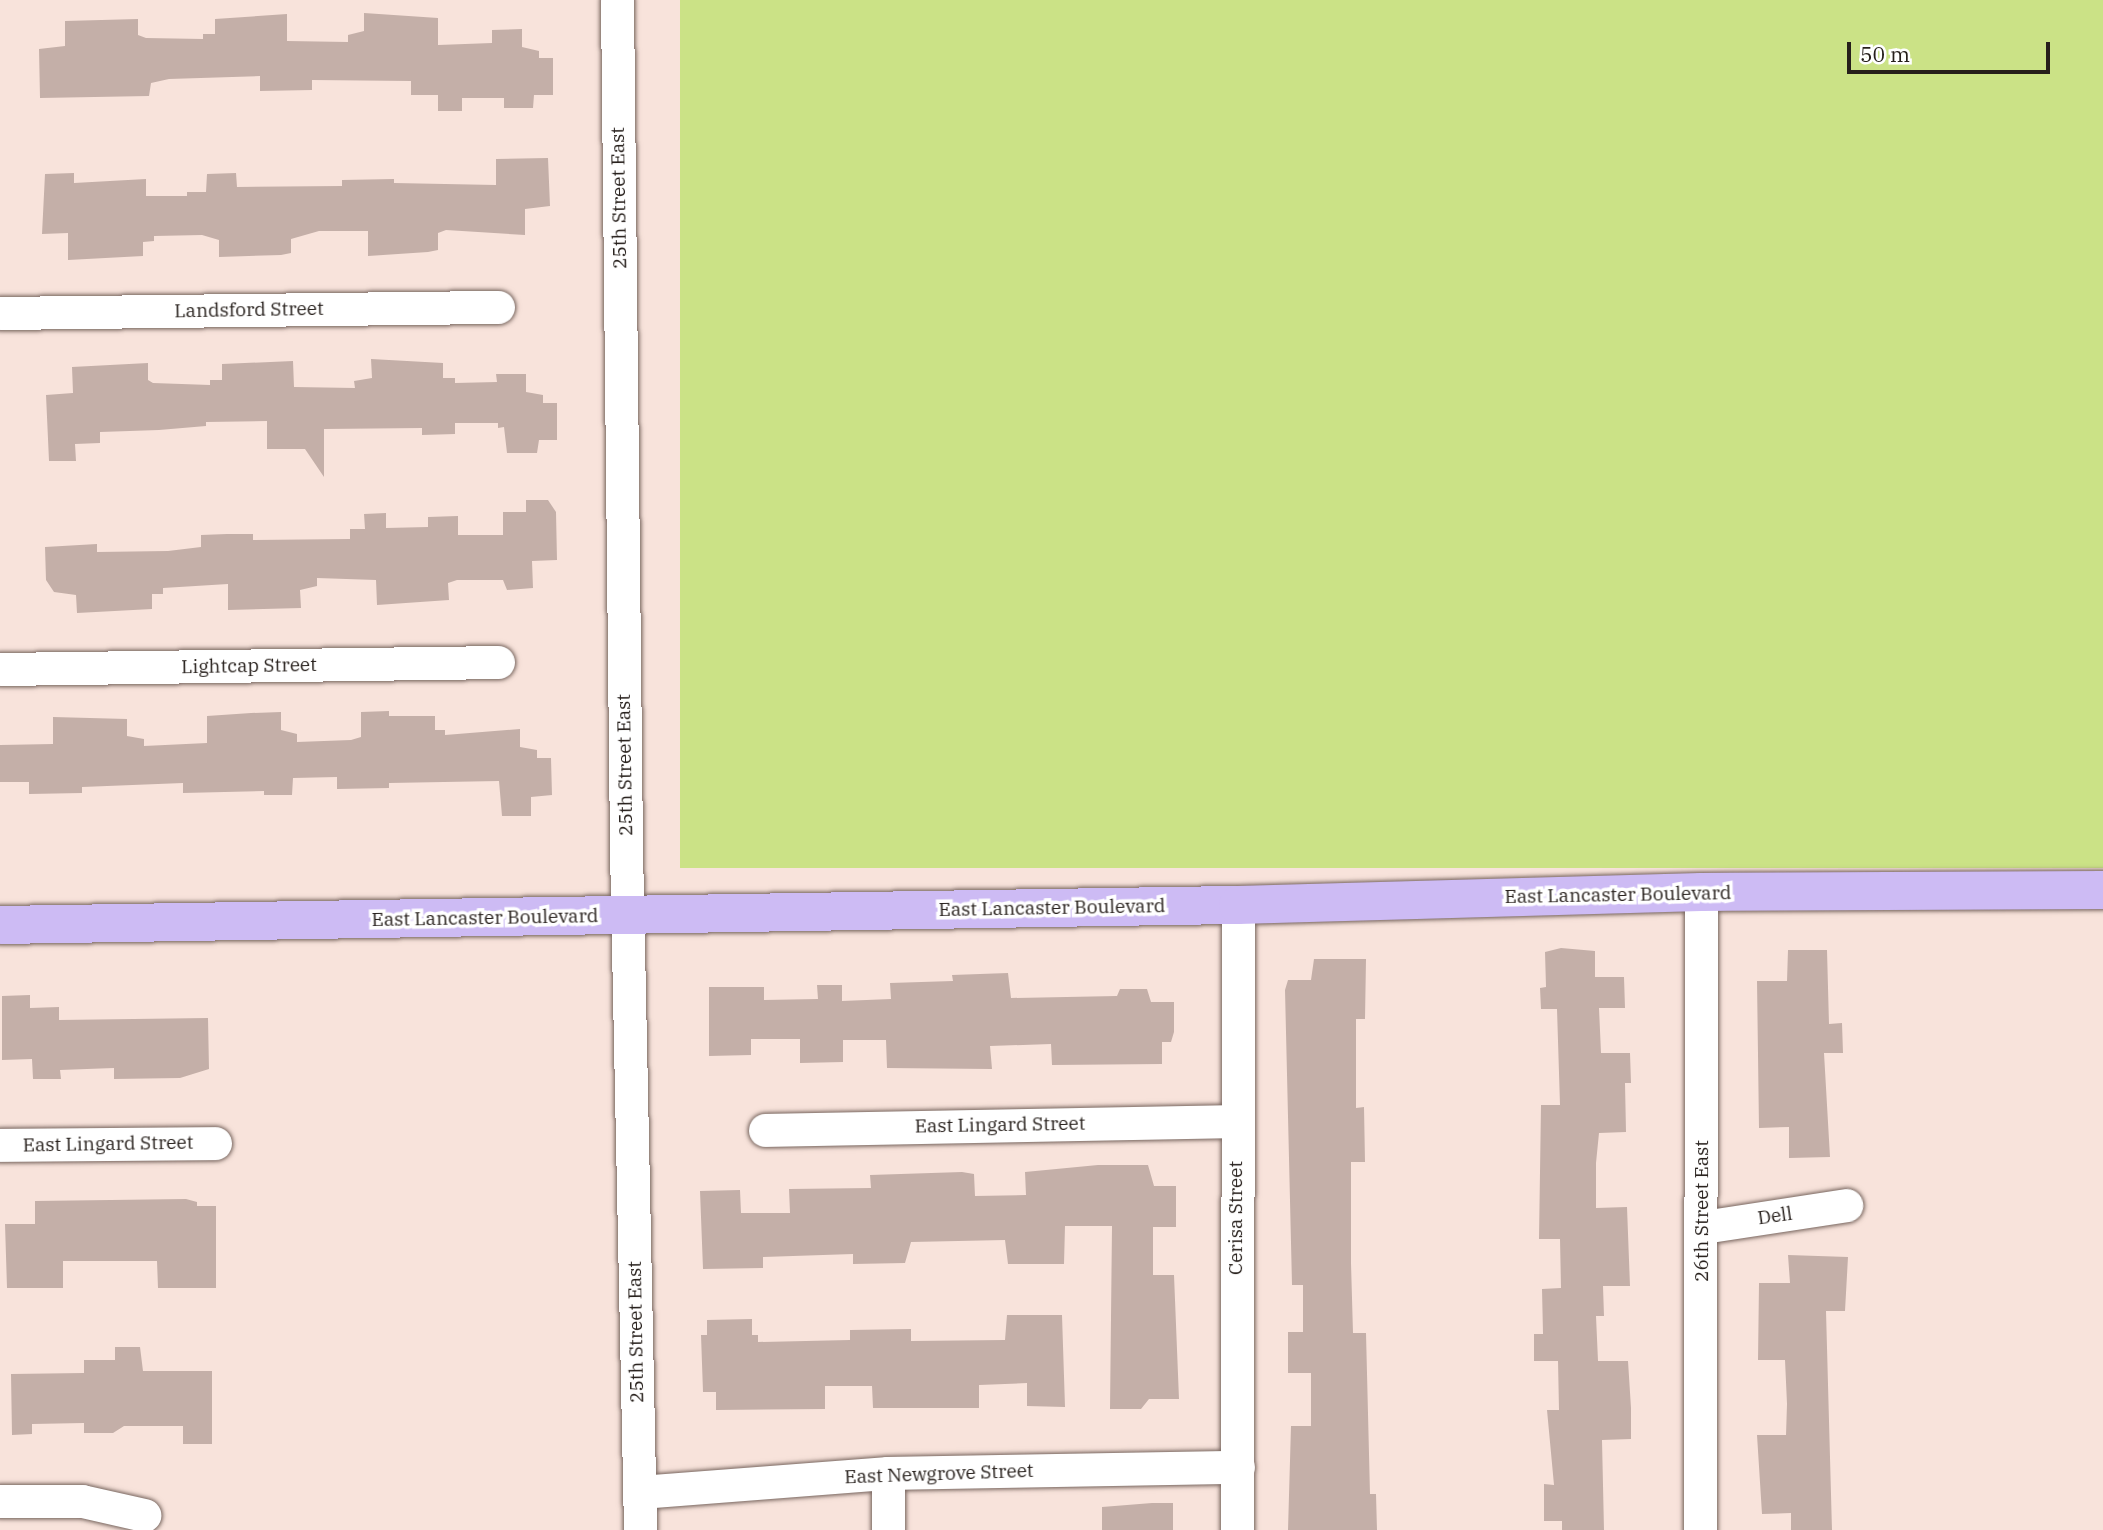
<!DOCTYPE html>
<style>
body{margin:0}
#map{position:relative;width:2103px;height:1530px;overflow:hidden;background:#f8e3db;font-family:"IBM Plex Serif",serif}
div>[style]{position:absolute}
[style*='--x']{left:calc(var(--x)*1px);top:calc(var(--y)*1px);width:calc(var(--w)*1px);rotate:calc(var(--a)*1deg)}
.green>*{inset:0;background:#cbe286;transform-origin:0 0}
.building>*{inset:0;background:#c4afa8}
.roads{filter:drop-shadow(0 0 2px #78665f) drop-shadow(0 0 2px #78665f)}
.minor>*{height:33px;margin:-16.5px;padding:0 16.5px;transform-origin:16.5px;border-radius:16.5px;background:#fff}
.major>*{height:38px;margin:-19px;padding:0 19px;transform-origin:19px;border-radius:19px;background:#cdbbf4}
span{translate:-50% -50%;white-space:nowrap;text-align:center;line-height:1.15;-webkit-text-stroke:7px #fff;paint-order:stroke}
.street-label{font-size:19px;color:#261f1b}
.scale{position:absolute;left:1847px;top:42px;width:203px;height:32px;box-sizing:border-box;border:4px solid #261f1b;border-top:0;padding-left:9px;font-size:21px;line-height:24px;white-space:nowrap;color:#261f1b;-webkit-text-stroke:5px #fff;paint-order:stroke}
</style>
<div id="map">
<div class="green">
<i style="left:680px;top:0;width:1423px;height:868px"></i>
</div>
<div class="building">
<i style="clip-path:polygon(364px 13px,438px 18px,438px 45px,492px 43px,492px 30px,522px 29px,522px 47px,539px 51px,539px 58px,553px 58px,553px 95px,534px 95px,533px 108px,504px 108px,504px 98px,462px 98px,462px 111px,438px 111px,438px 95px,411px 95px,411px 81px,312px 80px,312px 90px,260px 91px,260px 76px,169px 79px,151px 83px,149px 96px,40px 98px,39px 49px,65px 46px,65px 21px,138px 19px,138px 35px,146px 38px,203px 39px,203px 34px,215px 34px,215px 19px,287px 14px,287px 41px,348px 42px,348px 35px,364px 31px)"></i>
<i style="clip-path:polygon(548px 158px,550px 206px,525px 209px,525px 235px,446px 230px,438px 233px,438px 250px,428px 252px,368px 256px,368px 231px,319px 231px,291px 239px,291px 253px,281px 255px,219px 257px,219px 240px,202px 235px,154px 236px,154px 241px,143px 242px,143px 256px,68px 260px,68px 233px,42px 234px,45px 174px,74px 173px,74px 183px,146px 179px,146px 196px,187px 196px,187px 192px,206px 192px,207px 174px,236px 173px,237px 187px,342px 186px,342px 180px,394px 179px,394px 183px,496px 185px,496px 159px)"></i>
<i style="clip-path:polygon(371px 359px,443px 363px,443px 378px,455px 378px,455px 383px,497px 382px,496px 374px,526px 374px,526px 392px,543px 395px,543px 403px,557px 403px,557px 440px,539px 440px,537px 453px,507px 453px,504px 427px,498px 428px,498px 423px,455px 423px,455px 434px,422px 435px,422px 428px,324px 429px,324px 477px,305px 449px,267px 449px,267px 421px,206px 422px,206px 426px,159px 430px,100px 432px,100px 443px,75px 444px,76px 461px,49px 461px,46px 395px,73px 393px,72px 367px,148px 363px,148px 380px,153px 383px,210px 385px,210px 380px,222px 380px,222px 364px,293px 361px,294px 387px,355px 388px,354px 381px,372px 378px)"></i>
<i style="clip-path:polygon(526px 500px,548px 500px,556px 512px,557px 560px,532px 561px,533px 588px,507px 590px,503px 580px,457px 580px,448px 583px,449px 600px,377px 605px,376px 580px,317px 578px,317px 586px,300px 590px,301px 608px,228px 610px,228px 584px,163px 588px,163px 594px,152px 594px,152px 609px,77px 613px,76px 595px,54px 592px,46px 580px,45px 547px,97px 544px,97px 552px,168px 551px,201px 547px,201px 535px,227px 534px,253px 534px,253px 540px,350px 539px,350px 529px,365px 529px,364px 514px,386px 513px,386px 528px,428px 527px,428px 517px,458px 516px,458px 535px,503px 535px,503px 512px,526px 512px)"></i>
<i style="clip-path:polygon(389px 711px,389px 716px,435px 716px,435px 730px,445px 730px,445px 735px,520px 729px,520px 747px,537px 750px,537px 758px,551px 758px,552px 795px,531px 797px,531px 816px,502px 816px,499px 781px,389px 783px,389px 788px,337px 789px,337px 777px,293px 778px,292px 795px,264px 795px,264px 791px,183px 793px,183px 783px,82px 787px,82px 793px,29px 794px,29px 782px,0 782px,0 745px,53px 744px,53px 717px,127px 719px,127px 736px,144px 739px,144px 746px,207px 743px,207px 716px,251px 713px,281px 712px,281px 730px,297px 734px,297px 742px,351px 740px,361px 737px,361px 712px)"></i>
<i style="clip-path:polygon(1561px 948px,1595px 951px,1595px 977px,1624px 977px,1625px 1008px,1599px 1008px,1601px 1053px,1630px 1053px,1631px 1083px,1625px 1083px,1626px 1132px,1599px 1133px,1596px 1163px,1596px 1208px,1627px 1207px,1630px 1286px,1603px 1286px,1604px 1316px,1596px 1316px,1598px 1361px,1628px 1361px,1631px 1408px,1631px 1439px,1602px 1440px,1604px 1530px,1562px 1530px,1562px 1521px,1544px 1521px,1544px 1484px,1554px 1485px,1547px 1410px,1559px 1410px,1558px 1361px,1534px 1361px,1534px 1334px,1543px 1334px,1542px 1289px,1561px 1288px,1560px 1239px,1539px 1239px,1541px 1105px,1560px 1105px,1557px 1009px,1541px 1009px,1540px 988px,1546px 987px,1545px 952px)"></i>
<i style="clip-path:polygon(1788px 950px,1827px 950px,1829px 1024px,1842px 1023px,1843px 1053px,1824px 1053px,1830px 1157px,1789px 1158px,1789px 1127px,1759px 1128px,1757px 981px,1787px 981px)"></i>
<i style="clip-path:polygon(1314px 959px,1366px 959px,1365px 1019px,1356px 1019px,1356px 1108px,1364px 1107px,1365px 1162px,1351px 1162px,1351px 1263px,1353px 1333px,1366px 1333px,1370px 1494px,1376px 1494px,1377px 1530px,1288px 1530px,1291px 1426px,1311px 1426px,1311px 1373px,1288px 1373px,1288px 1332px,1303px 1332px,1303px 1285px,1292px 1285px,1285px 990px,1288px 980px,1311px 980px)"></i>
<i style="clip-path:polygon(1008px 973px,1011px 998px,1117px 996px,1120px 989px,1147px 989px,1151px 1002px,1174px 1002px,1174px 1032px,1171px 1042px,1162px 1042px,1162px 1064px,1052px 1065px,1051px 1044px,990px 1046px,992px 1069px,887px 1068px,886px 1040px,843px 1040px,843px 1062px,800px 1063px,800px 1039px,751px 1039px,751px 1055px,709px 1056px,709px 987px,764px 987px,764px 1000px,818px 999px,817px 985px,842px 985px,842px 1001px,891px 999px,890px 983px,953px 981px,952px 975px)"></i>
<i style="clip-path:polygon(30px 995px,30px 1008px,59px 1007px,59px 1020px,208px 1018px,209px 1069px,180px 1078px,114px 1079px,114px 1068px,60px 1070px,61px 1079px,33px 1079px,32px 1059px,2px 1060px,2px 996px)"></i>
<i style="clip-path:polygon(1098px 1165px,1148px 1165px,1154px 1186px,1176px 1186px,1176px 1227px,1153px 1227px,1153px 1275px,1174px 1275px,1179px 1399px,1149px 1399px,1141px 1409px,1110px 1409px,1112px 1226px,1065px 1226px,1064px 1264px,1008px 1264px,1005px 1240px,911px 1242px,905px 1263px,853px 1264px,853px 1254px,763px 1257px,763px 1268px,703px 1269px,700px 1191px,740px 1190px,741px 1213px,790px 1213px,789px 1189px,871px 1188px,870px 1175px,962px 1172px,974px 1174px,975px 1196px,1026px 1195px,1025px 1172px)"></i>
<i style="clip-path:polygon(186px 1199px,197px 1202px,197px 1206px,216px 1206px,216px 1288px,158px 1288px,157px 1261px,63px 1261px,63px 1288px,7px 1288px,5px 1224px,35px 1224px,35px 1201px)"></i>
<i style="clip-path:polygon(1788px 1255px,1848px 1257px,1845px 1311px,1826px 1311px,1832px 1530px,1791px 1530px,1791px 1513px,1762px 1514px,1757px 1435px,1786px 1435px,1787px 1404px,1785px 1360px,1758px 1360px,1759px 1283px,1790px 1283px)"></i>
<i style="clip-path:polygon(1007px 1315px,1062px 1315px,1065px 1407px,1027px 1406px,1027px 1383px,979px 1385px,979px 1408px,873px 1408px,872px 1386px,825px 1386px,825px 1409px,716px 1410px,716px 1392px,703px 1392px,701px 1335px,707px 1335px,707px 1320px,752px 1319px,752px 1335px,758px 1335px,758px 1342px,850px 1340px,850px 1330px,911px 1329px,911px 1341px,1005px 1340px)"></i>
<i style="clip-path:polygon(115px 1347px,140px 1347px,143px 1371px,212px 1371px,212px 1444px,183px 1444px,183px 1426px,124px 1426px,113px 1433px,84px 1433px,84px 1423px,32px 1424px,32px 1434px,12px 1435px,11px 1374px,84px 1373px,84px 1360px,115px 1360px)"></i>
<i style="clip-path:polygon(1152px 1503px,1173px 1503px,1173px 1530px,1102px 1530px,1102px 1507px)"></i>
</div>
<div class="roads">
<div class="minor">
<i style="--x:617;--y:0;--w:849;--a:89.39"></i>
<i style="--x:626;--y:849;--w:681;--a:88.82"></i>
<i style="--x:0;--y:313;--w:498;--a:-0.7"></i>
<i style="--x:0;--y:669;--w:498;--a:-0.8"></i>
<i style="--x:765;--y:1130;--w:471;--a:-1.1"></i>
<i style="--x:0;--y:1145;--w:215;--a:-0.5"></i>
<i style="--x:1703;--y:1227;--w:145;--a:-8.7"></i>
<i style="--x:888;--y:1473;--w:57;--a:90"></i>
<i style="--x:640;--y:1492;--w:249;--a:-4.4"></i>
<i style="--x:888;--y:1473;--w:350;--a:-1"></i>
<i style="--x:0;--y:1501;--w:82;--a:0"></i>
<i style="--x:82;--y:1501;--w:64;--a:12.7"></i>
<i style="--x:1237;--y:1530;--w:625;--a:-89.91"></i>
<i style="--x:1700;--y:1530;--w:638;--a:-89.91"></i>
</div>
<div class="major">
<i style="--x:0;--y:925;--w:1238;--a:-0.93"></i>
<i style="--x:1238;--y:905;--w:463;--a:-1.6"></i>
<i style="--x:1701;--y:892;--w:402;--a:-0.3"></i>
</div>
</div>
<div class="street-label">
<span style="left:619px;top:198px;rotate:-91deg">25th Street East</span>
<span style="left:249px;top:310px;rotate:-1deg">Landsford Street</span>
<span style="left:249px;top:666px;rotate:-1deg">Lightcap Street</span>
<span style="left:625px;top:765px;rotate:-91deg">25th Street East</span>
<span style="left:1618px;top:895px;rotate:-1deg">East Lancaster Boulevard</span>
<span style="left:1052px;top:908px;rotate:-1deg">East Lancaster Boulevard</span>
<span style="left:485px;top:918px;rotate:-1deg">East Lancaster Boulevard</span>
<span style="left:1000px;top:1125px;rotate:-1deg">East Lingard Street</span>
<span style="left:108px;top:1144px;rotate:-1deg">East Lingard Street</span>
<span style="left:1702px;top:1211px;rotate:-90deg">26th Street East</span>
<span style="left:1775px;top:1216px;rotate:-8deg">Dell</span>
<span style="left:1236px;top:1218px;rotate:-90deg">Cerisa Street</span>
<span style="left:636px;top:1332px;rotate:-91deg">25th Street East</span>
<span style="left:939px;top:1474px;rotate:-2deg">East Newgrove Street</span>
</div>
<div class="scale">50 m</div>
</div>
